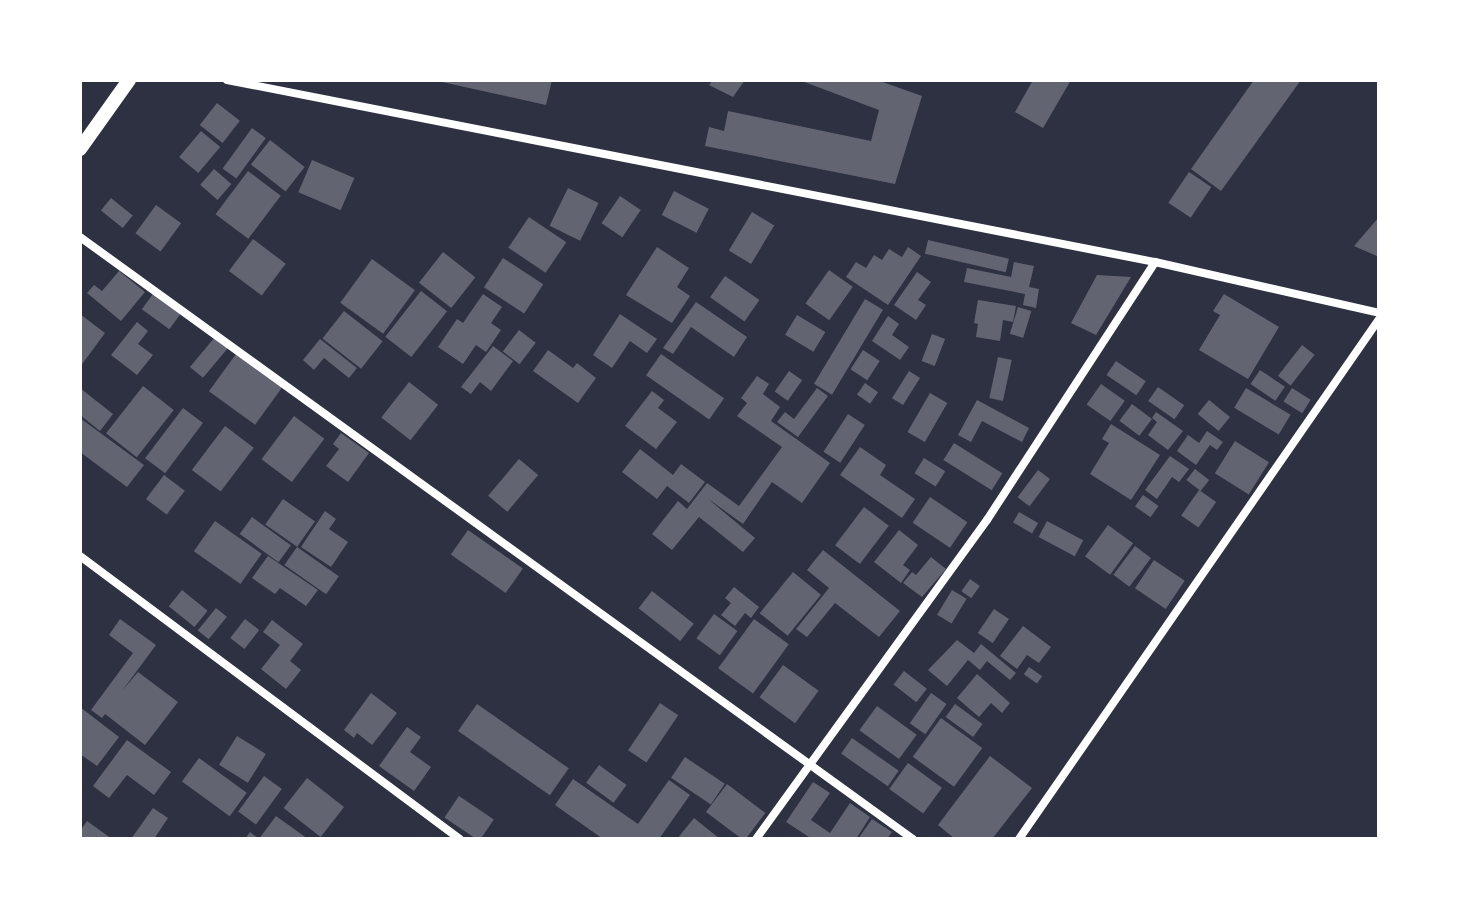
<!DOCTYPE html>
<style>
body{margin:0}
#map{position:relative;width:1459px;height:919px;overflow:hidden;background:#2d3142;font-family:"Work Sans",sans-serif}
div>[style]{position:absolute}
[style*='--x']{left:calc(var(--x)*1px);top:calc(var(--y)*1px);width:calc(var(--w)*1px);rotate:calc(var(--a)*1deg)}
.building>*{inset:0;background:#626471;transform-origin:0 0}
.minor>*{height:8px;margin:-4px;padding:0 4px;transform-origin:4px;border-radius:4px;background:#fff}
.tertiary>*{height:14px;margin:-7px;padding:0 7px;transform-origin:7px;border-radius:7px;background:#fff}
span{translate:-50% -50%;white-space:nowrap;text-align:center;line-height:1.15;-webkit-text-stroke:8px #fff;paint-order:stroke}
.frame{position:absolute;inset:0;border:82px solid #fff;pointer-events:none}
</style>
<div id="map">
<div class="building">
<i style="clip-path:polygon(433px 80px,552px 80px,546px 105px)"></i>
<i style="clip-path:polygon(713px 80px,745px 80px,733px 97px,709px 85px)"></i>
<i style="clip-path:polygon(799px 80px,877px 80px,922px 96px,895px 184px,705px 146px,709px 127px,724px 131px,728px 111px,871px 141px,879px 110px)"></i>
<i style="clip-path:polygon(1033px 80px,1071px 80px,1043px 128px,1015px 112px)"></i>
<i style="clip-path:polygon(1254px 80px,1301px 80px,1221px 191px,1191px 169px)"></i>
<i style="left:217px;top:103px;width:29px;height:28px;rotate:38deg"></i>
<i style="left:252px;top:128px;width:17px;height:50px;rotate:36deg"></i>
<i style="left:201px;top:131px;width:25px;height:34px;rotate:40deg"></i>
<i style="left:270px;top:140px;width:44px;height:31px;rotate:38deg"></i>
<i style="left:312px;top:160px;width:46px;height:35px;rotate:23deg"></i>
<i style="left:214px;top:169px;width:23px;height:21px;rotate:41deg"></i>
<i style="left:248px;top:171px;width:41px;height:54px;rotate:37deg"></i>
<i style="left:1189px;top:172px;width:27px;height:37px;rotate:34deg"></i>
<i style="left:568px;top:188px;width:34px;height:42px;rotate:26deg"></i>
<i style="left:674px;top:191px;width:39px;height:27px;rotate:27deg"></i>
<i style="left:620px;top:196px;width:25px;height:33px;rotate:34deg"></i>
<i style="left:111px;top:198px;width:28px;height:16px;rotate:39deg"></i>
<i style="left:156px;top:205px;width:31px;height:35px;rotate:36deg"></i>
<i style="left:752px;top:212px;width:26px;height:45px;rotate:31deg"></i>
<i style="left:529px;top:217px;width:45px;height:37px;rotate:34deg"></i>
<i style="clip-path:polygon(1379px 217px,1379px 257px,1354px 246px)"></i>
<i style="left:253px;top:239px;width:41px;height:40px;rotate:37deg"></i>
<i style="left:928px;top:240px;width:83px;height:14px;rotate:13deg"></i>
<i style="clip-path:polygon(657px 247px,689px 268px,677px 287px,690px 296px,672px 323px,626px 295px)"></i>
<i style="clip-path:polygon(908px 247px,921px 256px,888px 305px,846px 277px,856px 262px,866px 268px,874px 255px,882px 260px,889px 249px,902px 257px)"></i>
<i style="left:443px;top:252px;width:41px;height:39px;rotate:38deg"></i>
<i style="left:503px;top:258px;width:48px;height:35px;rotate:33deg"></i>
<i style="left:372px;top:259px;width:53px;height:54px;rotate:36deg"></i>
<i style="clip-path:polygon(1014px 262px,1034px 266px,1029px 287px,1039px 289px,1036px 308px,1023px 305px,1025px 294px,964px 282px,967px 268px,1011px 277px)"></i>
<i style="left:829px;top:270px;width:29px;height:41px;rotate:35deg"></i>
<i style="clip-path:polygon(119px 271px,145px 292px,121px 321px,87px 293px,94px 285px,102px 291px)"></i>
<i style="clip-path:polygon(917px 272px,931px 282px,918px 300px,926px 305px,916px 320px,894px 305px)"></i>
<i style="clip-path:polygon(1097px 275px,1131px 277px,1096px 335px,1071px 323px)"></i>
<i style="left:725px;top:276px;width:42px;height:26px;rotate:35deg"></i>
<i style="left:421px;top:291px;width:33px;height:58px;rotate:38deg"></i>
<i style="left:153px;top:294px;width:34px;height:19px;rotate:36deg"></i>
<i style="clip-path:polygon(483px 294px,502px 307px,491px 323px,501px 330px,486px 352px,476px 345px,463px 364px,438px 347px,457px 319px,463px 323px)"></i>
<i style="clip-path:polygon(1224px 294px,1279px 327px,1248px 379px,1199px 350px,1220px 315px,1213px 311px)"></i>
<i style="left:865px;top:299px;width:21px;height:99px;rotate:31deg"></i>
<i style="clip-path:polygon(978px 300px,1016px 306px,1013px 322px,1003px 320px,1000px 341px,976px 337px,978px 324px,974px 323px)"></i>
<i style="clip-path:polygon(696px 302px,747px 337px,734px 357px,691px 327px,673px 354px,663px 348px)"></i>
<i style="left:1018px;top:307px;width:14px;height:28px;rotate:17deg"></i>
<i style="left:344px;top:311px;width:49px;height:35px;rotate:38deg"></i>
<i style="clip-path:polygon(80px 314px,105px 333px,80px 367px)"></i>
<i style="clip-path:polygon(620px 314px,657px 339px,647px 353px,630px 341px,612px 368px,593px 355px)"></i>
<i style="left:797px;top:315px;width:33px;height:23px;rotate:31deg"></i>
<i style="clip-path:polygon(888px 316px,899px 324px,892px 335px,909px 347px,900px 360px,872px 341px)"></i>
<i style="clip-path:polygon(137px 322px,148px 331px,138px 344px,153px 355px,137px 375px,111px 355px)"></i>
<i style="left:519px;top:330px;width:21px;height:27px;rotate:37deg"></i>
<i style="left:932px;top:334px;width:14px;height:29px;rotate:21deg"></i>
<i style="left:215px;top:337px;width:17px;height:39px;rotate:40deg"></i>
<i style="clip-path:polygon(320px 339px,357px 368px,349px 378px,324px 358px,314px 370px,303px 360px)"></i>
<i style="left:1302px;top:345px;width:16px;height:39px;rotate:38deg"></i>
<i style="clip-path:polygon(493px 346px,513px 361px,491px 391px,480px 382px,471px 394px,461px 387px)"></i>
<i style="clip-path:polygon(548px 350px,573px 368px,577px 363px,596px 378px,578px 403px,533px 371px)"></i>
<i style="left:863px;top:350px;width:20px;height:23px;rotate:33deg"></i>
<i style="left:236px;top:354px;width:57px;height:46px;rotate:36deg"></i>
<i style="left:661px;top:354px;width:77px;height:26px;rotate:35deg"></i>
<i style="left:998px;top:357px;width:14px;height:42px;rotate:12deg"></i>
<i style="left:1116px;top:361px;width:36px;height:17px;rotate:34deg"></i>
<i style="left:1260px;top:370px;width:30px;height:17px;rotate:34deg"></i>
<i style="left:789px;top:371px;width:16px;height:25px;rotate:35deg"></i>
<i style="left:909px;top:371px;width:13px;height:32px;rotate:32deg"></i>
<i style="clip-path:polygon(757px 376px,769px 384px,763px 394px,780px 407px,771px 421px,830px 463px,802px 503px,772px 482px,743px 524px,707px 498px,755px 538px,743px 552px,699px 517px,672px 550px,652px 534px,678px 501px,687px 509px,707px 483px,739px 506px,782px 447px,737px 416px,747px 403px,741px 398px)"></i>
<i style="left:409px;top:382px;width:37px;height:45px;rotate:38deg"></i>
<i style="left:865px;top:383px;width:16px;height:14px;rotate:35deg"></i>
<i style="left:1101px;top:384px;width:29px;height:25px;rotate:35deg"></i>
<i style="left:143px;top:386px;width:39px;height:60px;rotate:38deg"></i>
<i style="left:1158px;top:387px;width:32px;height:17px;rotate:35deg"></i>
<i style="clip-path:polygon(80px 388px,113px 414px,100px 431px,80px 415px)"></i>
<i style="clip-path:polygon(817px 388px,828px 396px,798px 437px,777px 422px,785px 412px,794px 419px)"></i>
<i style="left:1246px;top:388px;width:52px;height:23px;rotate:31deg"></i>
<i style="left:1292px;top:388px;width:22px;height:16px;rotate:32deg"></i>
<i style="clip-path:polygon(652px 391px,664px 400px,658px 408px,677px 422px,656px 449px,625px 426px)"></i>
<i style="left:930px;top:393px;width:20px;height:45px;rotate:30deg"></i>
<i style="clip-path:polygon(977px 400px,1029px 428px,1022px 442px,982px 421px,971px 442px,958px 435px)"></i>
<i style="left:1209px;top:400px;width:27px;height:18px;rotate:39deg"></i>
<i style="left:1132px;top:404px;width:25px;height:21px;rotate:37deg"></i>
<i style="left:183px;top:408px;width:25px;height:63px;rotate:37deg"></i>
<i style="clip-path:polygon(1156px 412px,1183px 431px,1168px 450px,1148px 435px,1157px 422px,1152px 418px)"></i>
<i style="left:848px;top:414px;width:20px;height:45px;rotate:33deg"></i>
<i style="left:294px;top:416px;width:38px;height:54px;rotate:37deg"></i>
<i style="clip-path:polygon(80px 418px,144px 465px,127px 487px,80px 452px)"></i>
<i style="clip-path:polygon(1111px 424px,1160px 455px,1131px 500px,1090px 474px,1109px 443px,1102px 439px)"></i>
<i style="left:225px;top:426px;width:36px;height:55px;rotate:37deg"></i>
<i style="clip-path:polygon(1207px 431px,1223px 442px,1217px 450px,1210px 445px,1196px 465px,1177px 451px,1188px 435px,1199px 443px)"></i>
<i style="clip-path:polygon(341px 433px,369px 453px,348px 482px,326px 466px,339px 449px,333px 444px)"></i>
<i style="left:1235px;top:441px;width:40px;height:38px;rotate:32deg"></i>
<i style="left:954px;top:443px;width:57px;height:20px;rotate:32deg"></i>
<i style="clip-path:polygon(860px 447px,886px 465px,880px 475px,915px 499px,902px 518px,840px 475px)"></i>
<i style="clip-path:polygon(640px 449px,673px 475px,681px 464px,705px 482px,689px 503px,667px 486px,657px 499px,622px 472px)"></i>
<i style="clip-path:polygon(1170px 456px,1189px 469px,1179px 482px,1172px 477px,1157px 499px,1145px 490px)"></i>
<i style="left:924px;top:458px;width:25px;height:18px;rotate:32deg"></i>
<i style="left:519px;top:459px;width:25px;height:48px;rotate:40deg"></i>
<i style="left:1195px;top:469px;width:18px;height:14px;rotate:38deg"></i>
<i style="left:1038px;top:470px;width:15px;height:34px;rotate:37deg"></i>
<i style="left:164px;top:475px;width:26px;height:30px;rotate:37deg"></i>
<i style="left:1199px;top:490px;width:21px;height:31px;rotate:35deg"></i>
<i style="left:1143px;top:495px;width:19px;height:14px;rotate:35deg"></i>
<i style="left:930px;top:497px;width:45px;height:31px;rotate:34deg"></i>
<i style="left:283px;top:499px;width:39px;height:31px;rotate:35deg"></i>
<i style="left:864px;top:507px;width:31px;height:48px;rotate:37deg"></i>
<i style="clip-path:polygon(325px 511px,336px 519px,329px 529px,348px 542px,331px 567px,301px 547px)"></i>
<i style="left:1019px;top:512px;width:22px;height:12px;rotate:30deg"></i>
<i style="left:252px;top:517px;width:48px;height:21px;rotate:36deg"></i>
<i style="left:215px;top:521px;width:57px;height:37px;rotate:35deg"></i>
<i style="left:1047px;top:521px;width:41px;height:18px;rotate:28deg"></i>
<i style="left:1108px;top:525px;width:31px;height:39px;rotate:36deg"></i>
<i style="left:468px;top:530px;width:67px;height:30px;rotate:35deg"></i>
<i style="clip-path:polygon(899px 530px,918px 545px,903px 565px,910px 570px,901px 583px,874px 562px)"></i>
<i style="left:1135px;top:546px;width:20px;height:36px;rotate:37deg"></i>
<i style="left:297px;top:547px;width:51px;height:22px;rotate:35deg"></i>
<i style="clip-path:polygon(823px 550px,900px 611px,879px 637px,835px 603px,807px 637px,796px 629px,829px 588px,807px 570px)"></i>
<i style="clip-path:polygon(268px 556px,318px 590px,306px 606px,280px 588px,275px 594px,252px 578px)"></i>
<i style="clip-path:polygon(931px 557px,946px 569px,922px 597px,903px 583px,912px 572px,916px 575px)"></i>
<i style="left:1154px;top:560px;width:37px;height:34px;rotate:34deg"></i>
<i style="left:793px;top:572px;width:36px;height:53px;rotate:39deg"></i>
<i style="left:970px;top:579px;width:12px;height:15px;rotate:35deg"></i>
<i style="clip-path:polygon(734px 587px,759px 607px,751px 618px,745px 613px,735px 626px,721px 615px,731px 603px,725px 598px)"></i>
<i style="left:182px;top:590px;width:33px;height:21px;rotate:39deg"></i>
<i style="left:952px;top:590px;width:17px;height:29px;rotate:31deg"></i>
<i style="left:652px;top:591px;width:53px;height:22px;rotate:38deg"></i>
<i style="left:216px;top:608px;width:14px;height:29px;rotate:39deg"></i>
<i style="left:994px;top:609px;width:18px;height:29px;rotate:34deg"></i>
<i style="left:714px;top:614px;width:29px;height:30px;rotate:36deg"></i>
<i style="clip-path:polygon(120px 619px,156px 645px,122px 691px,138px 672px,178px 702px,145px 745px,105px 714px,102px 718px,91px 710px,133px 653px,109px 635px)"></i>
<i style="left:245px;top:619px;width:18px;height:24px;rotate:38deg"></i>
<i style="left:754px;top:619px;width:43px;height:61px;rotate:36deg"></i>
<i style="clip-path:polygon(272px 620px,303px 644px,290px 661px,301px 670px,286px 689px,261px 669px,280px 645px,263px 632px)"></i>
<i style="clip-path:polygon(1023px 626px,1051px 647px,1039px 663px,1027px 655px,1017px 669px,1000px 656px)"></i>
<i style="clip-path:polygon(957px 640px,974px 653px,981px 644px,1016px 673px,1010px 680px,987px 661px,980px 670px,968px 660px,947px 686px,928px 670px)"></i>
<i style="left:783px;top:665px;width:44px;height:40px;rotate:36deg"></i>
<i style="left:1029px;top:667px;width:16px;height:9px;rotate:35deg"></i>
<i style="left:904px;top:671px;width:29px;height:17px;rotate:38deg"></i>
<i style="clip-path:polygon(977px 674px,1010px 703px,1002px 713px,991px 703px,979px 717px,957px 698px)"></i>
<i style="clip-path:polygon(371px 693px,397px 713px,372px 745px,357px 733px,354px 738px,344px 730px)"></i>
<i style="left:931px;top:693px;width:19px;height:37px;rotate:35deg"></i>
<i style="left:660px;top:703px;width:22px;height:57px;rotate:34deg"></i>
<i style="left:477px;top:704px;width:112px;height:33px;rotate:35deg"></i>
<i style="left:955px;top:704px;width:34px;height:16px;rotate:36deg"></i>
<i style="left:877px;top:706px;width:49px;height:30px;rotate:36deg"></i>
<i style="clip-path:polygon(80px 707px,119px 737px,97px 766px,80px 754px)"></i>
<i style="left:941px;top:718px;width:51px;height:48px;rotate:36deg"></i>
<i style="clip-path:polygon(407px 727px,421px 737px,410px 752px,431px 767px,414px 791px,379px 766px)"></i>
<i style="left:237px;top:736px;width:34px;height:34px;rotate:32deg"></i>
<i style="left:852px;top:738px;width:57px;height:19px;rotate:35deg"></i>
<i style="clip-path:polygon(127px 740px,171px 772px,154px 795px,127px 775px,109px 798px,93px 786px)"></i>
<i style="clip-path:polygon(990px 756px,1032px 788px,992px 839px,955px 839px,938px 825px)"></i>
<i style="left:685px;top:757px;width:48px;height:25px;rotate:34deg"></i>
<i style="left:199px;top:758px;width:59px;height:29px;rotate:36deg"></i>
<i style="left:908px;top:763px;width:42px;height:32px;rotate:36deg"></i>
<i style="left:599px;top:765px;width:34px;height:22px;rotate:36deg"></i>
<i style="left:264px;top:776px;width:22px;height:44px;rotate:36deg"></i>
<i style="left:307px;top:778px;width:47px;height:38px;rotate:38deg"></i>
<i style="clip-path:polygon(573px 779px,638px 824px,669px 780px,690px 795px,659px 839px,603px 839px,555px 805px)"></i>
<i style="clip-path:polygon(813px 782px,830px 793px,811px 820px,830px 833px,850px 803px,870px 817px,856px 839px,812px 839px,786px 822px)"></i>
<i style="left:727px;top:784px;width:48px;height:35px;rotate:37deg"></i>
<i style="left:459px;top:796px;width:42px;height:26px;rotate:34deg"></i>
<i style="clip-path:polygon(153px 808px,168px 818px,154px 839px,131px 839px)"></i>
<i style="clip-path:polygon(276px 816px,308px 839px,245px 839px,250px 832px,259px 839px)"></i>
<i style="clip-path:polygon(694px 818px,720px 839px,677px 839px)"></i>
<i style="clip-path:polygon(872px 819px,892px 832px,887px 839px,858px 839px)"></i>
<i style="clip-path:polygon(87px 821px,112px 839px,80px 839px,80px 831px)"></i>
</div>
<div class="minor">
<i style="--x:227;--y:80;--w:946;--a:11.1"></i>
<i style="--x:1155;--y:262;--w:230;--a:12.8"></i>
<i style="--x:80;--y:237;--w:1028;--a:35.86"></i>
<i style="--x:80;--y:556;--w:474;--a:36.7"></i>
<i style="--x:756;--y:839;--w:394;--a:-54.1"></i>
<i style="--x:987;--y:520;--w:308;--a:-56.9"></i>
<i style="--x:1019;--y:839;--w:632;--a:-55.3"></i>
</div>
<div class="tertiary">
<i style="--x:80;--y:149;--w:85;--a:-54.6"></i>
</div>
<div class="frame"></div>
</div>
